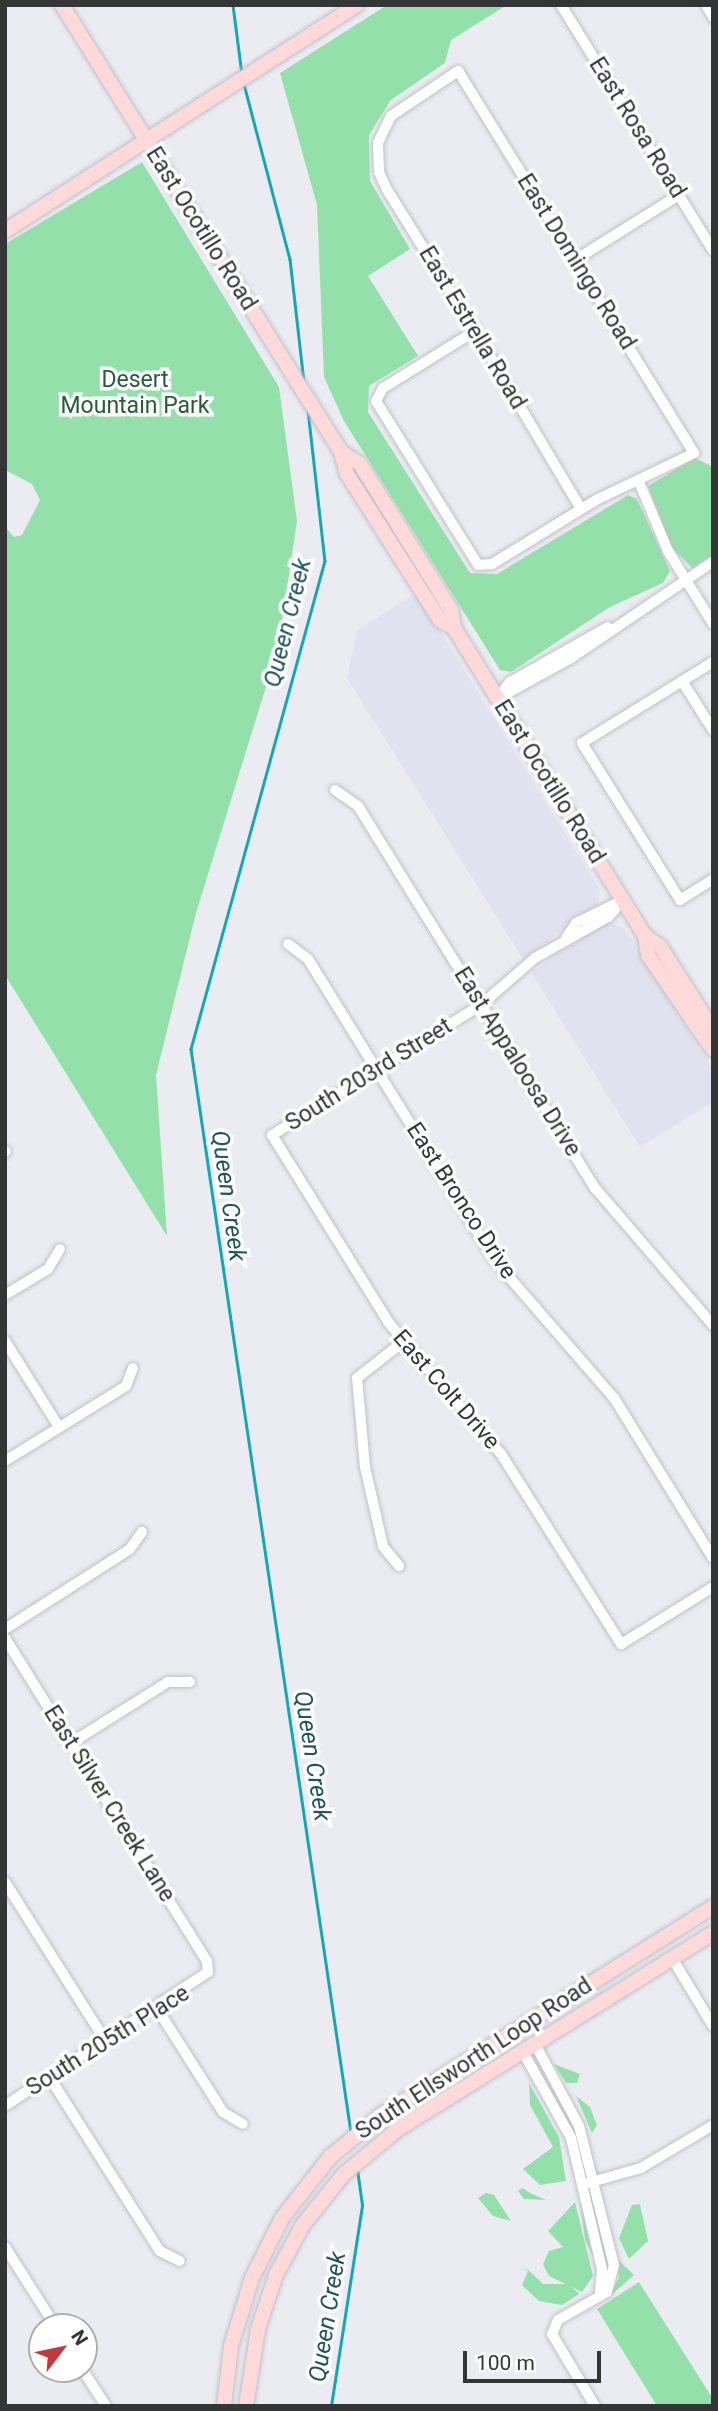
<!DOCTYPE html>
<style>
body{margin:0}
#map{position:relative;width:718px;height:2411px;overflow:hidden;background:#ebecf2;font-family:Roboto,sans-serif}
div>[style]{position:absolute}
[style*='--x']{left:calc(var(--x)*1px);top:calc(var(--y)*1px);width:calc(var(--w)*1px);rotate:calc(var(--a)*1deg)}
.built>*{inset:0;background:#e0e2ef}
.green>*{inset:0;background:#94e0ab}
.stream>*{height:2.5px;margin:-1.25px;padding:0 1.25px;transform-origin:1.25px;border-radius:1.25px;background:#14a7b5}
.roads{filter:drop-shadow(0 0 2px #c0c1c7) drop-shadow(0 0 2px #c0c1c7)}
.minor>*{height:10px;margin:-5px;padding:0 5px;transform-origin:5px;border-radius:5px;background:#fff}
.major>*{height:14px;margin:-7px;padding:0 7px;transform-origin:7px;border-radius:7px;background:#fed9da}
span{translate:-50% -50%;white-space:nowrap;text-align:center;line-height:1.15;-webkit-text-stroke:7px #fff;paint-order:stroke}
.street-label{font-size:23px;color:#343537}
.park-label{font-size:23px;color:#255d39}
.water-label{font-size:24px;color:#1e545a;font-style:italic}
.frame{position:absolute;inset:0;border:7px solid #343537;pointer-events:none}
.north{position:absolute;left:28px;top:2313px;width:70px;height:70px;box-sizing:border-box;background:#fff;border:2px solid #aeaeaf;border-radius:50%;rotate:58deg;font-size:19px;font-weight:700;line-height:28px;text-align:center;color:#343537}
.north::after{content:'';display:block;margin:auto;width:24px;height:32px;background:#c63738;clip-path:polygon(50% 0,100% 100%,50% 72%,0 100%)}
.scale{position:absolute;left:463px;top:2351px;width:138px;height:32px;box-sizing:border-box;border:4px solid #343537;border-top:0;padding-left:9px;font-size:21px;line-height:24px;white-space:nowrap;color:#343537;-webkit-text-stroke:5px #fff;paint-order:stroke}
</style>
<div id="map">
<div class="built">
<i style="clip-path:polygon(417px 593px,600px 890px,598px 904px,523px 959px,347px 678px,357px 630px)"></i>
<i style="clip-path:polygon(607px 921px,625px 929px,713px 1070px,713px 1102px,640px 1147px,531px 972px)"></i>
</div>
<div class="green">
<i style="clip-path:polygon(387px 5px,507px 5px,451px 40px,445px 63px,391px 100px,369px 135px,370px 181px,410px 249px,368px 276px,418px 356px,369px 386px,368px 412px,470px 573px,497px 574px,628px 495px,637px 499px,670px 571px,663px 583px,610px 607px,511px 672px,500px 670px,344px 421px,324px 377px,317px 205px,280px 73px)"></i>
<i style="clip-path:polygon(142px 162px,279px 387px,297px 521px,278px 648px,196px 913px,156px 1075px,167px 1236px,5px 975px,5px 527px,14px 537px,22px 535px,40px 500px,32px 484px,5px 470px,5px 244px)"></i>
<i style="clip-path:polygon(695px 458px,713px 467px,713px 555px,692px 568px,672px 548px,648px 486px)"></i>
<i style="clip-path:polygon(554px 2064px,580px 2074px,577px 2083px,566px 2083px)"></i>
<i style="clip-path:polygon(529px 2083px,559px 2137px,566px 2181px,540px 2185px,523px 2169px,553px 2147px,530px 2105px)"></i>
<i style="clip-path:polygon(576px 2096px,590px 2107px,597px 2125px,592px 2133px)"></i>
<i style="clip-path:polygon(523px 2188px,530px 2193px,546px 2200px,524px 2199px,518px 2191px)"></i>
<i style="clip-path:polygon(486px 2193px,494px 2195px,511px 2221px,493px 2216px,478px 2198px)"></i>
<i style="clip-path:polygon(580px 2201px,590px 2245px,594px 2258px,585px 2240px)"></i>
<i style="clip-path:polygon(575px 2202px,593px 2276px,582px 2292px,549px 2276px,543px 2264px,549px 2251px,563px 2247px,548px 2231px)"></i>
<i style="clip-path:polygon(640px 2204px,648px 2241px,629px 2259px,619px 2238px,632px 2205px)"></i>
<i style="clip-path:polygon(616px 2258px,634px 2275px,609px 2297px,619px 2278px)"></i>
<i style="clip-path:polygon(520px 2268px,528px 2270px,543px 2284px,569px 2284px,579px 2294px,562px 2305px,539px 2301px,522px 2285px,528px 2271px)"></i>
<i style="clip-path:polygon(639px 2282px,713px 2399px,713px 2406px,657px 2406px,597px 2309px)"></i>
</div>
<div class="stream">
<i style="--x:233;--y:5;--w:70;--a:82.6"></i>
<i style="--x:244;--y:84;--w:181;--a:75.3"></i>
<i style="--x:290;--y:259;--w:124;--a:83.5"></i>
<i style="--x:308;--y:410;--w:152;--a:83.6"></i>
<i style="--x:325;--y:561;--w:506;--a:105.35"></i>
<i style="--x:191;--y:1049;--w:1096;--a:81.6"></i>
<i style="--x:331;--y:2406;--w:203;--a:-81.2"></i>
<i style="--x:362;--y:2205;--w:34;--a:-98"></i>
</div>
<div class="roads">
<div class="minor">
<i style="--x:561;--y:5;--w:288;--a:58.2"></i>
<i style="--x:706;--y:5;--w:14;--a:60"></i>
<i style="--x:575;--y:260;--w:123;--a:-32"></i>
<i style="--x:475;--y:331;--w:108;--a:148.2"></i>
<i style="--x:383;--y:388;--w:15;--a:118"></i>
<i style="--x:376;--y:401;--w:193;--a:58.1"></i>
<i style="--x:478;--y:565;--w:14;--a:-4"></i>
<i style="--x:492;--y:564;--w:122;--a:-31.6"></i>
<i style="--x:596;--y:500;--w:109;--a:-25.6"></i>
<i style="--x:694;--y:453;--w:449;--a:-121.7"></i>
<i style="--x:458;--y:71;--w:81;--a:146.1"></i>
<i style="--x:391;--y:116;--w:30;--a:116"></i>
<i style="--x:378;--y:143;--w:29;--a:88"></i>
<i style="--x:379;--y:172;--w:17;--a:66"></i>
<i style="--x:386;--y:188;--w:168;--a:58.1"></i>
<i style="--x:475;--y:331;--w:207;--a:59.2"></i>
<i style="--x:639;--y:482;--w:75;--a:67.2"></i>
<i style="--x:668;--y:551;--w:86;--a:58.3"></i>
<i style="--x:713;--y:662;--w:154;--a:148.3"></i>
<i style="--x:582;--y:743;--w:185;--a:58"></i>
<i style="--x:680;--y:900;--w:39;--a:-32"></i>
<i style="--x:682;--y:681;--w:58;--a:57.7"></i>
<i style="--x:497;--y:699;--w:85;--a:-29"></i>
<i style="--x:571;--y:658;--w:171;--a:-34.1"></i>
<i style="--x:497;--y:699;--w:21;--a:-53"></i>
<i style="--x:510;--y:682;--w:112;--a:-29.3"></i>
<i style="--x:335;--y:790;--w:28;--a:35"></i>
<i style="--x:358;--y:806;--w:450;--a:58.2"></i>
<i style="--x:595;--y:1188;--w:181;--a:49.3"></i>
<i style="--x:623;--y:900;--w:23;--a:131"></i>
<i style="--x:608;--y:917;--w:84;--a:150.7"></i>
<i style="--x:535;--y:958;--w:72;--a:139"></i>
<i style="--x:481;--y:1005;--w:246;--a:148.1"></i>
<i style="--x:272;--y:1135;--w:221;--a:58.1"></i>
<i style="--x:389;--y:1323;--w:172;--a:49.5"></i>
<i style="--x:501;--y:1454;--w:225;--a:57.7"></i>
<i style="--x:621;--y:1644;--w:108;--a:-31.8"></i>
<i style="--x:566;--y:938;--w:18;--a:-56"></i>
<i style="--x:576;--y:923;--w:52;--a:-26.1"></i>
<i style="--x:288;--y:944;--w:25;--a:37"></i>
<i style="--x:308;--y:959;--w:357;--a:58.2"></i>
<i style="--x:496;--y:1262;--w:180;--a:49.1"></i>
<i style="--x:614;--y:1398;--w:188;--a:58.3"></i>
<i style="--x:5;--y:1152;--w:1;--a:-45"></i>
<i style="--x:5;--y:1295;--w:50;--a:-31.2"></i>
<i style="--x:48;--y:1269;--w:23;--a:-59"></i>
<i style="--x:5;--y:1341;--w:102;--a:57.9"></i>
<i style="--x:5;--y:1461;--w:142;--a:-31.8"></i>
<i style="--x:126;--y:1386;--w:19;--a:-69"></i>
<i style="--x:399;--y:1566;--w:26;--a:-129"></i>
<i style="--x:383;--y:1546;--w:81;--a:-102.8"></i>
<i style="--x:365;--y:1467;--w:89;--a:-95.1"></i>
<i style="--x:357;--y:1378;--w:58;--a:-38"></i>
<i style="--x:5;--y:1629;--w:148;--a:-32.6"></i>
<i style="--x:130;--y:1549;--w:21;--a:-55"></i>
<i style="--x:5;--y:1638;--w:381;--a:58"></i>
<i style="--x:207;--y:1961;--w:11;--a:85"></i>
<i style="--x:208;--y:1972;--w:243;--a:146.6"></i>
<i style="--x:71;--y:1743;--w:115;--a:-32.2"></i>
<i style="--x:168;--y:1682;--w:22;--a:0"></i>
<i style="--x:5;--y:1882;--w:189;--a:57.7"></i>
<i style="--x:672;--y:1958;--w:79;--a:58.9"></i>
<i style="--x:158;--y:2010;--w:121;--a:57.5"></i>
<i style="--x:223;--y:2112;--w:23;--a:31"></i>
<i style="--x:535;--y:2044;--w:93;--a:61.8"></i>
<i style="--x:579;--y:2126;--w:143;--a:75.9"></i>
<i style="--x:614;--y:2265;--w:28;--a:105"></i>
<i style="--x:607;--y:2292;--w:56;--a:150.3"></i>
<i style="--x:558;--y:2320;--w:15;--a:113"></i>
<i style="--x:552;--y:2334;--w:84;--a:59.2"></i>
<i style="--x:523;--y:2052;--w:98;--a:60.8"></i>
<i style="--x:571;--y:2138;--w:135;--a:76.7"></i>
<i style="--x:602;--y:2269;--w:24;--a:95"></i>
<i style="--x:50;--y:2078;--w:205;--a:57.6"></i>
<i style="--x:160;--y:2251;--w:22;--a:27"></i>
<i style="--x:588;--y:2183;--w:55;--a:-15.8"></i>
<i style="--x:641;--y:2168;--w:84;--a:-30.8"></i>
<i style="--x:5;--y:2247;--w:95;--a:57.5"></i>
<i style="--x:82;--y:2369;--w:44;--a:57"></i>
</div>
<div class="major">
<i style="--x:62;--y:5;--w:527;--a:58.03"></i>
<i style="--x:341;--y:452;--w:23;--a:75"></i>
<i style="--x:347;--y:474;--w:173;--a:57.5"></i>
<i style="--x:440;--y:620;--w:16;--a:30"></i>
<i style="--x:5;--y:231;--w:418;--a:-32.7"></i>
<i style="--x:341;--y:452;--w:22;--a:32"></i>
<i style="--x:360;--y:464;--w:172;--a:58.1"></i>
<i style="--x:451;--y:610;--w:18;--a:81"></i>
<i style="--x:454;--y:628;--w:362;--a:58.2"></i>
<i style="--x:645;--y:936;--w:19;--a:81"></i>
<i style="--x:648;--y:955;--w:115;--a:55.6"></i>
<i style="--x:645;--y:936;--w:18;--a:34"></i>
<i style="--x:660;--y:946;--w:99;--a:57.8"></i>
<i style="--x:224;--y:2406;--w:60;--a:-83.3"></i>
<i style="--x:231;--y:2346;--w:71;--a:-72.8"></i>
<i style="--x:252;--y:2278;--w:67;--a:-63.4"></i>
<i style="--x:282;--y:2218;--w:78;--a:-51.8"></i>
<i style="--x:330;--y:2157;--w:66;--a:-39.5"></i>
<i style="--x:381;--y:2115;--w:392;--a:-32.1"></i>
<i style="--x:246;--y:2406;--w:78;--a:-81.1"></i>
<i style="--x:258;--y:2329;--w:57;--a:-71.6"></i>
<i style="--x:276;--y:2275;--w:55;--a:-62"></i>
<i style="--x:302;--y:2226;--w:65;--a:-51.2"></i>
<i style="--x:343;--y:2175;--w:72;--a:-39.9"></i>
<i style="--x:398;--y:2129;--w:371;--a:-31.9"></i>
</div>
</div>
<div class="street-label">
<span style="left:637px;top:128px;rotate:58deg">East Rosa Road</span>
<span style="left:201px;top:229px;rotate:58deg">East Ocotillo Road</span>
<span style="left:576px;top:262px;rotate:58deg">East Domingo Road</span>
<span style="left:472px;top:328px;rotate:59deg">East Estrella Road</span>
<span style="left:549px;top:782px;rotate:58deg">East Ocotillo Road</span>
<span style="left:517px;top:1062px;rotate:58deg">East Appaloosa Drive</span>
<span style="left:369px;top:1075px;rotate:-32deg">South 203rd Street</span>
<span style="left:461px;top:1201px;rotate:57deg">East Bronco Drive</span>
<span style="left:446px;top:1390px;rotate:49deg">East Colt Drive</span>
<span style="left:109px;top:1804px;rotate:58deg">East Silver Creek Lane</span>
<span style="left:108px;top:2041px;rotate:-32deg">South 205th Place</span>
<span style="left:474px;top:2059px;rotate:-33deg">South Ellsworth Loop Road</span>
</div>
<div class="park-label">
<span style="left:135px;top:393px">Desert<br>Mountain Park</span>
</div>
<div class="water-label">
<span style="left:288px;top:623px;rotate:-76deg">Queen Creek</span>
<span style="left:228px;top:1196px;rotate:82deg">Queen Creek</span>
<span style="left:312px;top:1756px;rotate:81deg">Queen Creek</span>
<span style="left:328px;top:2317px;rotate:-81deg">Queen Creek</span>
</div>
<div class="frame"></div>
<div class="north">N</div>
<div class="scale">100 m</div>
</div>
